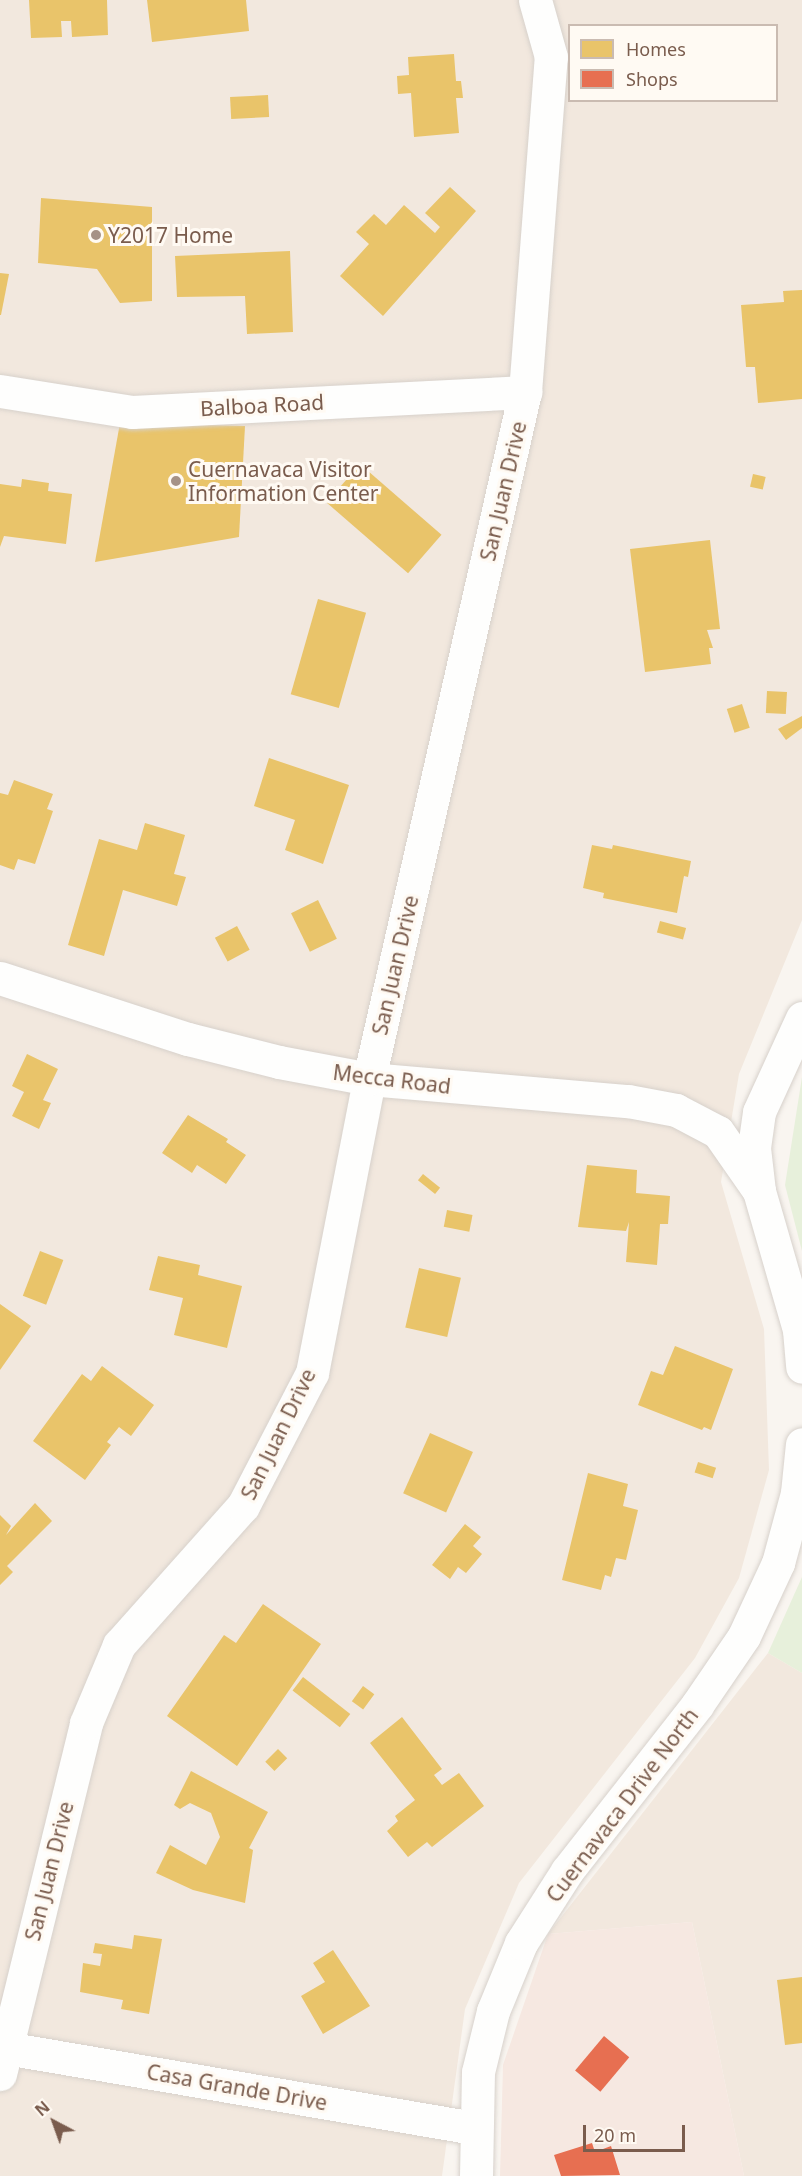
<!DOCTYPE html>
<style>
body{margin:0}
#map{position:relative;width:802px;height:2176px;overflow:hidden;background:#f9f5f0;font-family:"Noto Sans",sans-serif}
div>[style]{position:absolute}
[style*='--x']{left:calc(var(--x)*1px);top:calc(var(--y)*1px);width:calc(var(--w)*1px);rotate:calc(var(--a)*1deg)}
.residential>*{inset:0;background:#f2e8de}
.commercial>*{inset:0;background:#f6e8e1}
.green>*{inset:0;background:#e7f0db}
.homes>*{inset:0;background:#e9c46a;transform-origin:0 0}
.shops>*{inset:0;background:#e76f51;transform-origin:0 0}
.roads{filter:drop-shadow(0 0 2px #d7d1cb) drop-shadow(0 0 2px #d7d1cb)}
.minor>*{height:33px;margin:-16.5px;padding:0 16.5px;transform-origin:16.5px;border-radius:16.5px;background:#fefefd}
.dots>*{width:16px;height:16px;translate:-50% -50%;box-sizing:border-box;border:3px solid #fffaf3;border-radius:50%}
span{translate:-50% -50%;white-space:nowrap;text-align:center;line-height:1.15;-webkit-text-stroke:6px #fffaf3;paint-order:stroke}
.poi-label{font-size:21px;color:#7a5c4d}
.left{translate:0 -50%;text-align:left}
.street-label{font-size:21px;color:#7a5c4d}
.legend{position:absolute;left:568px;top:24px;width:210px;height:78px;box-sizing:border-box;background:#fffaf3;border:2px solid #cabbb1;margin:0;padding:8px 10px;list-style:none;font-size:18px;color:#7a5c4d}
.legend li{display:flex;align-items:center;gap:12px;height:30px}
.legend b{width:30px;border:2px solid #cabbb1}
.north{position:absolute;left:24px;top:2092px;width:60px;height:60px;-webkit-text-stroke:4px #fffaf3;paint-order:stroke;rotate:319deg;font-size:16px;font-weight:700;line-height:24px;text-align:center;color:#7a5c4d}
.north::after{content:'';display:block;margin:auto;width:21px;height:27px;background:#7a5c4d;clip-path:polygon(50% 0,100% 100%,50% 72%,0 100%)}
.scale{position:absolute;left:583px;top:2125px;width:102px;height:27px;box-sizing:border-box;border:3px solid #7a5c4d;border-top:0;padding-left:8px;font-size:18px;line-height:21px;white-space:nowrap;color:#7a5c4d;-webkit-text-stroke:4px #fffaf3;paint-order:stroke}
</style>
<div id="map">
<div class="residential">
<i style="clip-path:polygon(evenodd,0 0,802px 0,802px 920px,739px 1074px,721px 1182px,764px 1329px,769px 1470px,739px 1578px,695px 1658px,519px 1883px,465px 2009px,442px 2176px,0 2176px,0 0,570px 26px,776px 26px,776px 100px,570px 100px,570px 26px)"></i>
<i style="clip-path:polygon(768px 1653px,802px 1673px,802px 2176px,744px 2176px,692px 1922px,548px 1934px)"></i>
</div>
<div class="commercial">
<i style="clip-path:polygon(692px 1922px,744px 2176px,500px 2176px,503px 2065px,548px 1934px)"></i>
</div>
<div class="green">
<i style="clip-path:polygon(802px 1077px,802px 1251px,785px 1185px)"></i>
<i style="clip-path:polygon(802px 1577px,802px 1673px,768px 1653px)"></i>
</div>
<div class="homes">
<i style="clip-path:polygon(29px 0,107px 0,108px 35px,72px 37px,71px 21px,61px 21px,62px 37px,31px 38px)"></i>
<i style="clip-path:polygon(147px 0,246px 0,249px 31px,152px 42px)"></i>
<i style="clip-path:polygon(454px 54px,456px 81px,461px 81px,463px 98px,456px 98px,459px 133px,414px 137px,411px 93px,398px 94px,397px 76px,409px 75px,408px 57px)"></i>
<i style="left:268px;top:95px;width:22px;height:38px;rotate:87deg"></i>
<i style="clip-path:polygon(450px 187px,476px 211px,383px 316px,340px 276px,369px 244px,356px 232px,374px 214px,386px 225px,404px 205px,435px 233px,440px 227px,425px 213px)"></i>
<i style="clip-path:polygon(41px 198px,152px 207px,152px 301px,120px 303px,97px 269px,38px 263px)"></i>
<i style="clip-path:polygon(290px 251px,293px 332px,247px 334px,245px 296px,177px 297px,175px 256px)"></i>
<i style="clip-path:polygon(0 273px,9px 274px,1px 315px,0 315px)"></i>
<i style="clip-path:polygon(802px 290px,802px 399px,758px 403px,755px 367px,746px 367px,741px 305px,784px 302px,783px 291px)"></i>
<i style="clip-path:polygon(120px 423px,245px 426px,239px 537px,95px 562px)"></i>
<i style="left:360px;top:464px;width:108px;height:51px;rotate:41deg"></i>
<i style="left:753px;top:474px;width:13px;height:13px;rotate:13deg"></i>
<i style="clip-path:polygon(22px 479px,49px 483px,48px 491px,72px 494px,66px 544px,4px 536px,0 547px,0 484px,21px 487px)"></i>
<i style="clip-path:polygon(710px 540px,720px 629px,707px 630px,713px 648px,709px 648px,711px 664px,645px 672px,630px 549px)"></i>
<i style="left:318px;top:599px;width:50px;height:99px;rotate:16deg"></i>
<i style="left:767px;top:691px;width:20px;height:22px;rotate:3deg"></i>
<i style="left:742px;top:704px;width:25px;height:16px;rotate:72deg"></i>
<i style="clip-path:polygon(802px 716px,802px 728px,786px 740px,778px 729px)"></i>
<i style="clip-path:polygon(269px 758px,349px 785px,323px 864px,285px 850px,295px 820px,254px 806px)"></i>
<i style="clip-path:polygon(14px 780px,53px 794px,47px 809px,53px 811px,35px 864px,18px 859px,14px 870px,0 865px,0 793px,8px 795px)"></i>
<i style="clip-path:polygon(145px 823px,185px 835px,174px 874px,186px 877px,177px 906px,123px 890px,104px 956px,68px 945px,99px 839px,137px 850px)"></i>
<i style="clip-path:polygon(592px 845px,612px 849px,613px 845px,691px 861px,688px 877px,684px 876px,677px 913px,603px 898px,604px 893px,583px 888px)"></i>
<i style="left:318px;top:900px;width:43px;height:30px;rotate:64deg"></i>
<i style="left:660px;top:921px;width:27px;height:12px;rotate:15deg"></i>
<i style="left:237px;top:926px;width:27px;height:25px;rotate:62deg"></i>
<i style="clip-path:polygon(27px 1054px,58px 1069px,43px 1100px,51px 1103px,39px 1129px,12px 1116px,24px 1092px,12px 1086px)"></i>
<i style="clip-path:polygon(188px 1115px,228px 1139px,226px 1142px,246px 1155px,226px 1184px,197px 1165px,192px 1173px,162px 1153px)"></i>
<i style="clip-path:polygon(587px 1165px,637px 1170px,636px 1193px,670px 1196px,668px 1224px,660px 1224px,657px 1265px,626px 1262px,629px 1222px,626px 1231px,578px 1227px)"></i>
<i style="left:423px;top:1174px;width:22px;height:8px;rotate:39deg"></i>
<i style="left:447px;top:1210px;width:26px;height:17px;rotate:11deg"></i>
<i style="left:40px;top:1251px;width:25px;height:48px;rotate:21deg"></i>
<i style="clip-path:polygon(158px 1256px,200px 1265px,198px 1275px,242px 1286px,227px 1348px,174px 1335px,183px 1298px,149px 1290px)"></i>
<i style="left:419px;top:1268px;width:43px;height:61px;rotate:13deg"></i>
<i style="clip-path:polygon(0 1304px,31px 1326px,0 1370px)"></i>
<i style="clip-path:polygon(675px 1346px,733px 1369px,711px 1430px,704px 1427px,702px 1430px,638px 1405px,651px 1371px,663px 1375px)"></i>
<i style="clip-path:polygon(102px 1366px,154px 1405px,131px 1436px,119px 1427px,107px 1442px,111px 1445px,85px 1480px,33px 1441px,82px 1374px,91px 1381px)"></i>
<i style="left:430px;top:1433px;width:47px;height:66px;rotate:24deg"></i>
<i style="left:698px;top:1462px;width:19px;height:11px;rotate:18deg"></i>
<i style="clip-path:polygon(588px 1473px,628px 1484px,623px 1506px,638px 1510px,626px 1560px,616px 1558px,611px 1577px,605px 1575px,601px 1590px,562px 1580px)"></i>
<i style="clip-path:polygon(35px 1503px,52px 1521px,7px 1566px,13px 1572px,0 1585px,0 1515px,11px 1526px,6px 1535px)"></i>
<i style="clip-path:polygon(465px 1524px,481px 1537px,473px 1546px,482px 1554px,466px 1573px,458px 1567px,450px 1579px,432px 1565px)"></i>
<i style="clip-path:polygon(263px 1604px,321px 1644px,237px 1766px,167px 1716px,224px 1635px,236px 1643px)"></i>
<i style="left:303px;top:1677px;width:60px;height:17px;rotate:38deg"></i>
<i style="left:363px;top:1686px;width:14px;height:19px;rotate:36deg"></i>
<i style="clip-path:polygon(402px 1717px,442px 1769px,434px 1775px,442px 1785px,459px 1773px,484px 1806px,432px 1847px,427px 1842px,408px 1857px,387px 1831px,398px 1821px,395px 1816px,415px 1800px,370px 1743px)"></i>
<i style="left:278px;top:1749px;width:13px;height:18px;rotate:45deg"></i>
<i style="clip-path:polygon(191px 1771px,268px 1812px,249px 1848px,253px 1850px,245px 1903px,193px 1890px,156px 1873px,170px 1845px,206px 1865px,220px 1837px,211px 1813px,190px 1803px,180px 1809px,174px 1805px)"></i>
<i style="clip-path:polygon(134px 1935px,162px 1939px,149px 2014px,121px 2009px,123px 2000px,80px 1992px,83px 1963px,100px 1966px,102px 1954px,93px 1953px,95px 1943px,132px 1949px)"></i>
<i style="clip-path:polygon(333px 1950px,370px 2006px,323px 2034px,301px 1996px,325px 1982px,313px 1963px)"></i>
<i style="clip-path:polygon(802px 1977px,802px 2043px,785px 2045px,777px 1980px)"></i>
</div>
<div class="shops">
<i style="left:604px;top:2036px;width:33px;height:45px;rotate:40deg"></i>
<i style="clip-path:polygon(592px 2143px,595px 2152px,611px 2146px,620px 2175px,561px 2176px,554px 2155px)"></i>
</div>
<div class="roads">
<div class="minor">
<i style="--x:0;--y:391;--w:134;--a:9"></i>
<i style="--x:132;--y:412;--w:394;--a:-2.9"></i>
<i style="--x:0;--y:978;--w:198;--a:18"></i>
<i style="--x:188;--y:1039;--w:94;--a:14.2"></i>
<i style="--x:279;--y:1062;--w:92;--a:10.7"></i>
<i style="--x:369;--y:1079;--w:260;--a:4.9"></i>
<i style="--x:628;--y:1101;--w:49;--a:10.6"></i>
<i style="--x:676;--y:1110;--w:47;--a:27.6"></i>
<i style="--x:718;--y:1132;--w:72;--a:55.2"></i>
<i style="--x:802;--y:1018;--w:103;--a:114.6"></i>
<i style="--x:759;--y:1112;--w:36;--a:98"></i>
<i style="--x:754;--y:1148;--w:43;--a:83.4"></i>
<i style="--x:759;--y:1191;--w:145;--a:73.9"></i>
<i style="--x:799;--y:1330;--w:37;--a:85"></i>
<i style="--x:0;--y:2047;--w:482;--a:9.7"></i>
<i style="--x:0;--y:2074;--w:361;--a:-76.2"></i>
<i style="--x:86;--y:1723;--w:85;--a:-67.1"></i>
<i style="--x:119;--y:1645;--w:186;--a:-48.3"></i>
<i style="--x:243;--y:1506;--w:150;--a:-62.6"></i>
<i style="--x:312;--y:1373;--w:299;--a:-79"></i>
<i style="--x:369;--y:1079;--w:704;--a:-77.21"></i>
<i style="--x:525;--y:392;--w:336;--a:-85.6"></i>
<i style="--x:551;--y:57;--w:59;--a:-105.7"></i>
<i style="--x:476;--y:2176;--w:104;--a:-88.9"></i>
<i style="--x:478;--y:2072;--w:63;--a:-76.2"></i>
<i style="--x:493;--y:2011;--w:74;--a:-67.6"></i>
<i style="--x:521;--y:1943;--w:85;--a:-57.4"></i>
<i style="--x:567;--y:1871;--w:211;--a:-51.9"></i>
<i style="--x:697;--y:1705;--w:83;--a:-55.7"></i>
<i style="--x:744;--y:1636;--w:81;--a:-65"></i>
<i style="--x:778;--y:1563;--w:73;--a:-74.8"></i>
<i style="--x:797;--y:1493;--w:49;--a:-84.2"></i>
</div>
</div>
<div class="dots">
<i style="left:96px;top:235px;background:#a69286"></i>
<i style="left:176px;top:481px;background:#a69286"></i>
</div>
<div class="poi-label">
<span class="left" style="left:108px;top:235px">Y2017 Home</span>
<span class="left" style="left:188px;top:481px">Cuernavaca Visitor<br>Information Center</span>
</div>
<div class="street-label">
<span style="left:262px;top:405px;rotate:-3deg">Balboa Road</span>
<span style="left:503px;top:491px;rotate:-77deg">San Juan Drive</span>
<span style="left:395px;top:965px;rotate:-77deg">San Juan Drive</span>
<span style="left:392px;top:1079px;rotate:7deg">Mecca Road</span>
<span style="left:278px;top:1434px;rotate:-64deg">San Juan Drive</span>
<span style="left:622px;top:1805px;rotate:-53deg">Cuernavaca Drive North</span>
<span style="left:49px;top:1871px;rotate:-76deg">San Juan Drive</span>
<span style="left:237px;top:2087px;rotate:10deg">Casa Grande Drive</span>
</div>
<ul class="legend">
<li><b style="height:16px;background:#e9c46a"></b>Homes</li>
<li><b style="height:16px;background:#e76f51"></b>Shops</li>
</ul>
<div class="north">N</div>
<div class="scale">20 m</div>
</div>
